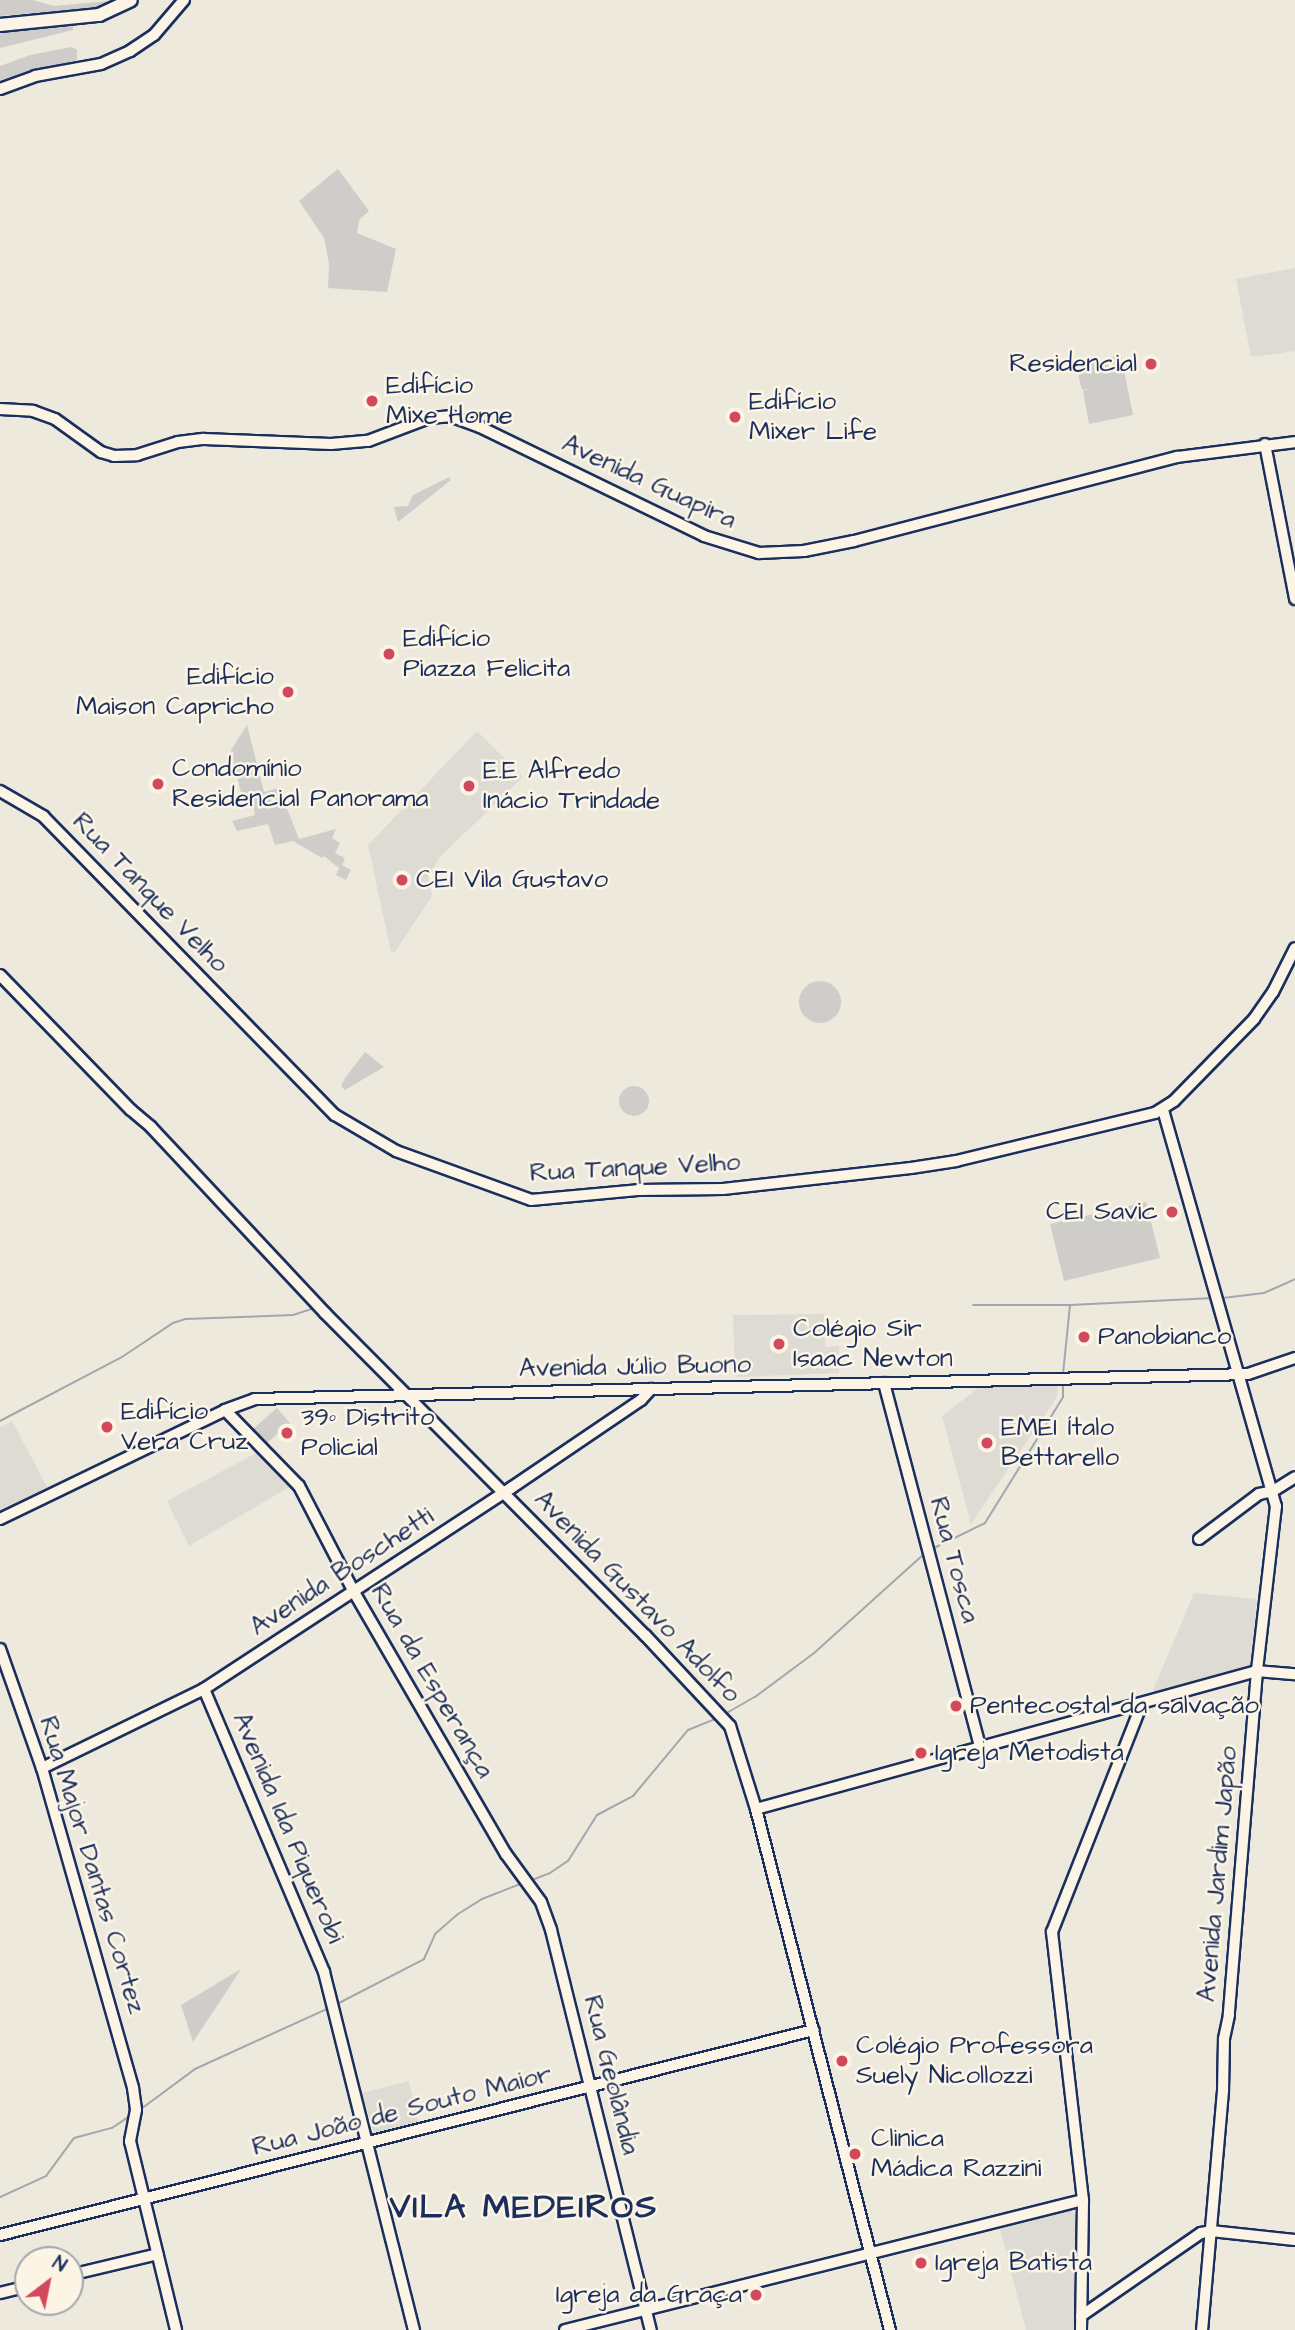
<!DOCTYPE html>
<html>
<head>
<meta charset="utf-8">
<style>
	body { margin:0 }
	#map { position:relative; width:1295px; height:2330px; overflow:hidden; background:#eee9dd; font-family:"Architects Daughter",sans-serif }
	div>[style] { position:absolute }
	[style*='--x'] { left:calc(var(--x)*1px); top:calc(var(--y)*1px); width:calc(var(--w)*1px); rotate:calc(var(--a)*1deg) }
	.built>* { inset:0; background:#dedbd4 }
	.green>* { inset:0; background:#cfcdca }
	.round { border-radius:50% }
	.stream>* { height:2px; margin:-1px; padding:0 1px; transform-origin:1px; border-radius:1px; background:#a2a7af }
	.roads { filter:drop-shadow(2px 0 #1b2f5e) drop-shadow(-2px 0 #1b2f5e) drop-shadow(0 2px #1b2f5e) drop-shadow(0 -2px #1b2f5e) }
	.secondary>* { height:10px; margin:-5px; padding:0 5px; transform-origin:5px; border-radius:5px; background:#fcf5e5 }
	.primary>* { height:12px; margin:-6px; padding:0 6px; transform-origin:6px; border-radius:6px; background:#fcf5e5 }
	.dots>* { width:19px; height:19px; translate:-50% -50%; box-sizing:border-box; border:4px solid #fcf5e5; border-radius:50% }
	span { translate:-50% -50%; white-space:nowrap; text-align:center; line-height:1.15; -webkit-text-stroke:5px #fcf5e5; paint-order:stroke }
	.poi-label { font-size:26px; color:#1b2f5e }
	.right { translate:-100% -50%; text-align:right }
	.left { translate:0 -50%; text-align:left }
	.street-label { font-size:26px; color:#1b2f5e }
	.district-label { font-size:33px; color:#1b2f5e; font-weight:700; letter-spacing:2px }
	.north { position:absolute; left:14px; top:2246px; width:70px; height:70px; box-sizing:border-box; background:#fcf5e5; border:2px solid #a2a6af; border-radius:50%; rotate:32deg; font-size:19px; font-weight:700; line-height:28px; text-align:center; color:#1b2f5e }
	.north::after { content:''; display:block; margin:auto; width:24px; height:32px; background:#d1495b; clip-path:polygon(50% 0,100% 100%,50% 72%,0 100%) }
</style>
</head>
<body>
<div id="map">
	<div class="built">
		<i style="clip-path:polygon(1295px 268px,1295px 351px,1251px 357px,1236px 279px)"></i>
		<i style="clip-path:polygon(477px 731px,523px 777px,440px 857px,428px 878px,432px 896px,395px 952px,391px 952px,368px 845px)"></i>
		<i style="clip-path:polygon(824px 1314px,825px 1347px,839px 1346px,839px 1373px,735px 1377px,733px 1315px)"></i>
		<i style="clip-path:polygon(1058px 1384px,1057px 1397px,971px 1524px,942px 1416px,981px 1386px)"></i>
		<i style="clip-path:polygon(12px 1421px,47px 1487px,0 1511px,0 1427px)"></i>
		<i style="clip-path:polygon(258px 1452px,288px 1482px,289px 1487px,189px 1546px,167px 1501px)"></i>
		<i style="clip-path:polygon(1194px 1593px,1257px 1599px,1250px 1665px,1155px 1694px,1153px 1690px)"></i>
		<i style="clip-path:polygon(409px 2081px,418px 2122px,374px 2133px,362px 2093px)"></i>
		<i style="clip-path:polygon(1071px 2211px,1077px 2214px,1075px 2330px,1026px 2330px,1000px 2229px)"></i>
	</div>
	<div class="green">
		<i style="clip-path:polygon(0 0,33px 0,54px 6px,120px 0,105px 7px,0 16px)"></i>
		<i style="clip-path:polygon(73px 23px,73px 30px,0 48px,0 32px)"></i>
		<i style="clip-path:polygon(72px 47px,77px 50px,77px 60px,0 80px,0 66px,30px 55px)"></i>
		<i style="clip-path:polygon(338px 169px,369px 211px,359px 220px,357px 233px,396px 249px,387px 292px,328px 288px,329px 264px,324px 238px,299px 201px)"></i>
		<i style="clip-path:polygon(1121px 355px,1133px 415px,1089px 424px,1083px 391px,1089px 389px,1082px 390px,1076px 366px)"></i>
		<i style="clip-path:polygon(449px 477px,451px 480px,398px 522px,394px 507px,408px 506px,413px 495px)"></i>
		<i style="clip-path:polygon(247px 725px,264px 792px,279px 788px,299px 839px,336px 829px,332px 838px,340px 843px,335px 853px,345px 858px,342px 865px,351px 870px,346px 880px,336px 875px,339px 868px,324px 856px,322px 858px,293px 841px,275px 845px,268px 824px,237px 831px,232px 821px,255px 815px,251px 796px,242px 797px,231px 750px)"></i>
		<i class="round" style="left:799px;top:981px;width:42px;height:42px"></i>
		<i style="clip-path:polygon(365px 1052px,384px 1067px,345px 1090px,341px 1086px,345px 1078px)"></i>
		<i class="round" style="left:619px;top:1086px;width:30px;height:30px"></i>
		<i style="clip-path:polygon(1146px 1202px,1160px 1258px,1064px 1281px,1050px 1224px)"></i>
		<i style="clip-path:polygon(277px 1408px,290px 1423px,266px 1444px,253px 1429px)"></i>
		<i style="clip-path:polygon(241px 1969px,225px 1994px,193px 2042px,181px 2005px)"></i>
	</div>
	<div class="stream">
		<i style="--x:1223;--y:1298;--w:41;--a:-7"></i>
		<i style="--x:1264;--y:1293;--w:34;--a:-24"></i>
		<i style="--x:973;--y:1305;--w:97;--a:0"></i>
		<i style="--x:1070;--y:1305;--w:144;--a:-2.8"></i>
		<i style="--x:1063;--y:1374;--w:69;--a:-84.2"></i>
		<i style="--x:0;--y:1421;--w:138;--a:-27.7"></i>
		<i style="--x:122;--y:1357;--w:61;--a:-33.7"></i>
		<i style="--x:173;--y:1323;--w:13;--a:-18"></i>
		<i style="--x:185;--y:1319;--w:108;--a:-2.1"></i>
		<i style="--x:293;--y:1315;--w:19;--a:-18"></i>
		<i style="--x:932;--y:1549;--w:59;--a:-26.1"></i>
		<i style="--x:985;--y:1523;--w:148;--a:-58.2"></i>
		<i style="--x:1063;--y:1397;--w:14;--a:-90"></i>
		<i style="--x:725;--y:1714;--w:34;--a:-30"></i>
		<i style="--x:755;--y:1697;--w:72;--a:-36.6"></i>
		<i style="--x:813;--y:1654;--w:149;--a:-42"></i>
		<i style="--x:532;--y:1880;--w:19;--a:-21"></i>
		<i style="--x:550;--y:1873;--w:22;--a:-34"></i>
		<i style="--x:568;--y:1861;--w:54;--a:-57.8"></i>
		<i style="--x:597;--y:1815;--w:41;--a:-27.8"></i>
		<i style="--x:633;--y:1796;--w:86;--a:-50.2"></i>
		<i style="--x:688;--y:1730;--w:31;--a:-22"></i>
		<i style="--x:337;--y:2004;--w:98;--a:-27.3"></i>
		<i style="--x:424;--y:1959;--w:27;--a:-66"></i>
		<i style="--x:435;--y:1934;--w:30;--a:-41"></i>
		<i style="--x:458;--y:1914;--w:28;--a:-32"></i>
		<i style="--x:482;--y:1899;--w:41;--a:-21.5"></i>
		<i style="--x:141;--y:2109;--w:67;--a:-36.5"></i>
		<i style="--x:195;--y:2069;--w:147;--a:-24.5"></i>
		<i style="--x:0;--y:2197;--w:51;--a:-24.5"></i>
		<i style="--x:46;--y:2176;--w:47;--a:-53.6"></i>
		<i style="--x:74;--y:2138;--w:39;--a:-15"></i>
		<i style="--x:112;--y:2128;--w:22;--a:-34"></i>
	</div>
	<div class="roads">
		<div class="secondary">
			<i style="--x:0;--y:89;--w:37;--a:-20"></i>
			<i style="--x:35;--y:76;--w:67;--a:-10.3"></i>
			<i style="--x:101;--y:64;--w:32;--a:-24"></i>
			<i style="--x:130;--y:51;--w:29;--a:-34"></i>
			<i style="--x:154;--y:35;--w:46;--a:-49.4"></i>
			<i style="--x:0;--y:409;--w:33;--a:3"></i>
			<i style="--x:33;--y:411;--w:23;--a:20"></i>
			<i style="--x:55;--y:419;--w:57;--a:35.7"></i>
			<i style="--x:101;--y:452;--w:14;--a:17"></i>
			<i style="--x:114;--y:456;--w:23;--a:-2"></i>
			<i style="--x:137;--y:455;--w:43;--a:-17.6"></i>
			<i style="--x:178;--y:442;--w:26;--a:-7"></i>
			<i style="--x:204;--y:439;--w:127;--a:2.3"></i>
			<i style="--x:331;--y:444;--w:37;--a:-5"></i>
			<i style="--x:368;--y:441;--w:65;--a:-20.7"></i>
			<i style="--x:429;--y:418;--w:21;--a:-5"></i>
			<i style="--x:450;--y:416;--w:32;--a:20"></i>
			<i style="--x:480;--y:427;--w:249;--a:25.9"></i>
			<i style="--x:704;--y:536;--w:58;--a:17.2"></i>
			<i style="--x:759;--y:553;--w:45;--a:-2.5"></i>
			<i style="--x:804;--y:551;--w:51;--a:-11.3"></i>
			<i style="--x:854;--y:541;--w:334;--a:-14.6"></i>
			<i style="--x:1177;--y:457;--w:119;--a:-7.2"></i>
			<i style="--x:1265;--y:444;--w:158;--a:79"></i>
			<i style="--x:0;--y:791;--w:50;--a:30.2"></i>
			<i style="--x:43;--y:816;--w:418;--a:45.7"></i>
			<i style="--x:335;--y:1115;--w:71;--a:30.5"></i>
			<i style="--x:396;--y:1151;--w:144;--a:19.9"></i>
			<i style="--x:531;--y:1200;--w:107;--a:-5.3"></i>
			<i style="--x:638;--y:1190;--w:85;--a:-0.7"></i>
			<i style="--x:723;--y:1189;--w:189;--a:-6.4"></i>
			<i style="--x:911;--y:1168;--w:46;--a:-8.8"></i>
			<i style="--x:956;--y:1161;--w:205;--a:-13.6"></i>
			<i style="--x:1155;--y:1113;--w:22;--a:-32"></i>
			<i style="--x:1174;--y:1101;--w:115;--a:-45.7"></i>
			<i style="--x:1254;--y:1019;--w:33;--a:-55"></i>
			<i style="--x:1273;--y:992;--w:49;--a:-63.4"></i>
			<i style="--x:0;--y:975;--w:188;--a:45.9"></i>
			<i style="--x:131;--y:1110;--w:26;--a:40"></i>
			<i style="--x:151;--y:1127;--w:255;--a:46.9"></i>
			<i style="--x:325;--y:1313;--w:454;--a:45.2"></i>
			<i style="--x:645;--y:1635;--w:125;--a:47"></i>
			<i style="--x:730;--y:1726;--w:87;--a:72.6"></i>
			<i style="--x:756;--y:1809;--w:538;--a:75.58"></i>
			<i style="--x:1163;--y:1110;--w:412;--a:74.1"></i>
			<i style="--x:1276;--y:1506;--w:166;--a:96.6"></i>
			<i style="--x:1257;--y:1671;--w:345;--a:94.7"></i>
			<i style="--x:1229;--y:2015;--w:25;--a:102"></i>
			<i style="--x:1224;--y:2039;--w:52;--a:91.1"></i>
			<i style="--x:1223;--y:2091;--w:240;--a:95"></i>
			<i style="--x:884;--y:1383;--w:379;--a:75.2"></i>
			<i style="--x:225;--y:1410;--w:106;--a:45.8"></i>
			<i style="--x:299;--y:1486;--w:119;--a:62.6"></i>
			<i style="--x:354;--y:1592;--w:303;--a:59.9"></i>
			<i style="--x:506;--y:1854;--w:59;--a:53.9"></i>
			<i style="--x:541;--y:1902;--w:30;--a:70"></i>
			<i style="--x:551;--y:1930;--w:412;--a:76"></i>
			<i style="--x:0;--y:1519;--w:250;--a:-25.8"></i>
			<i style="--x:225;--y:1410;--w:32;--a:-20"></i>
			<i style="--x:255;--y:1399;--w:993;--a:-1.44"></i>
			<i style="--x:1248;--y:1374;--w:50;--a:-18.8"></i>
			<i style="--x:1199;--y:1539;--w:75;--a:-36.9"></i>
			<i style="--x:1259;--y:1494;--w:14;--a:-12"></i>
			<i style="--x:1273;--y:1491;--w:26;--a:-32"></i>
			<i style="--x:0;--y:1649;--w:126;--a:70.6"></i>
			<i style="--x:42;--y:1768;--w:333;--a:74.1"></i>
			<i style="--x:133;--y:2088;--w:22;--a:82"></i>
			<i style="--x:136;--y:2110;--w:32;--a:101"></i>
			<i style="--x:130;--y:2141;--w:195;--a:76.3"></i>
			<i style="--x:204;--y:1689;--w:307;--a:67"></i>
			<i style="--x:324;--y:1972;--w:369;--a:75.9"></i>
			<i style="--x:42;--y:1768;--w:180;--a:-26"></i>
			<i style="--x:204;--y:1689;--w:367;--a:-33.2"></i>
			<i style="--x:511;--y:1488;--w:157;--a:-34.1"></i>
			<i style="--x:641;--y:1400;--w:15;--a:-48"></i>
			<i style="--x:756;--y:1809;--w:520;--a:-15.4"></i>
			<i style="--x:1257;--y:1671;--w:38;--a:5"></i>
			<i style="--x:0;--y:2235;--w:839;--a:-14.14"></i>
			<i style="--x:70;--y:2275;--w:90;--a:-13.4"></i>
			<i style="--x:0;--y:2293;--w:29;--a:-14"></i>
			<i style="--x:1081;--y:2316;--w:146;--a:-34.7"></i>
			<i style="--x:1201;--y:2233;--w:10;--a:-11"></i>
			<i style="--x:1211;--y:2231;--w:84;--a:6.1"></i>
			<i style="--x:565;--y:2330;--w:534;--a:-14.09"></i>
			<i style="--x:1081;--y:2330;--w:130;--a:-89.1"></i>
			<i style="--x:1083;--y:2200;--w:270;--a:-96.6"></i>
			<i style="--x:1052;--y:1932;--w:246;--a:-68.5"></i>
		</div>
		<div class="primary">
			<i style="--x:0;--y:25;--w:100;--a:-5.8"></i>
			<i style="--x:99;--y:15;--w:35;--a:-25"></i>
		</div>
	</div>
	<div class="dots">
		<i style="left:1151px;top:364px;background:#d1495b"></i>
		<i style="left:372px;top:401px;background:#d1495b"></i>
		<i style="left:735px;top:417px;background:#d1495b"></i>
		<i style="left:389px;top:654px;background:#d1495b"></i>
		<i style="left:288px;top:692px;background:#d1495b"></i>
		<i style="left:158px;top:784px;background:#d1495b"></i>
		<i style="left:469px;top:786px;background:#d1495b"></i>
		<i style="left:402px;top:880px;background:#d1495b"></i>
		<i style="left:1172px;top:1212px;background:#d1495b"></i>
		<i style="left:1084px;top:1337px;background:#d1495b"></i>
		<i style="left:779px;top:1344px;background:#d1495b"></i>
		<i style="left:107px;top:1427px;background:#d1495b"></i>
		<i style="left:287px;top:1433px;background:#d1495b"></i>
		<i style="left:987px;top:1443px;background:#d1495b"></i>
		<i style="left:956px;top:1706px;background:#d1495b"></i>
		<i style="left:921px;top:1753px;background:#d1495b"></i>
		<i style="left:842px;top:2061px;background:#d1495b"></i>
		<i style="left:855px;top:2154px;background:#d1495b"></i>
		<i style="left:921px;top:2263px;background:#d1495b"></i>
		<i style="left:756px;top:2295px;background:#d1495b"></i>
	</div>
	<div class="poi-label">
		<span class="right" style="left:1137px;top:364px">Residencial</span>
		<span class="left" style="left:386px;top:401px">Edifício<br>Mixe Home</span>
		<span class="left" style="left:749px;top:417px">Edifício<br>Mixer Life</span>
		<span class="left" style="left:403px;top:654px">Edifício<br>Piazza Felicita</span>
		<span class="right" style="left:274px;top:692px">Edifício<br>Maison Capricho</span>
		<span class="left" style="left:172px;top:784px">Condomínio<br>Residencial Panorama</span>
		<span class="left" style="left:483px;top:786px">E.E Alfredo<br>Inácio Trindade</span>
		<span class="left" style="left:416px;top:880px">CEI Vila Gustavo</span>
		<span class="right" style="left:1158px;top:1212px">CEI Savic</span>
		<span class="left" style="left:793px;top:1344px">Colégio Sir<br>Isaac Newton</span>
		<span class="left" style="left:1098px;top:1337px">Panobianco</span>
		<span class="left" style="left:121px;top:1427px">Edifício<br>Vera Cruz</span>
		<span class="left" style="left:301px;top:1433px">39º Distrito<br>Policial</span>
		<span class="left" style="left:1001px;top:1443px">EMEI Ítalo<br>Bettarello</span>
		<span class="left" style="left:970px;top:1706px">Pentecostal da salvação</span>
		<span class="left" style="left:935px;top:1753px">Igreja Metodista</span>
		<span class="left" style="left:856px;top:2061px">Colégio Professora<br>Suely Nicollozzi</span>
		<span class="left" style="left:871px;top:2154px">Clinica<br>Mádica Razzini</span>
		<span class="left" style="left:935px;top:2263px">Igreja Batista</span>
		<span class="right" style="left:742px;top:2295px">Igreja da Graça</span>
	</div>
	<div class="street-label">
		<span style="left:649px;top:482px;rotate:25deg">Avenida Guapira</span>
		<span style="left:150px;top:893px;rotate:46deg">Rua Tanque Velho</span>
		<span style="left:635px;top:1168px;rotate:-3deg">Rua Tanque Velho</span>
		<span style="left:635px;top:1367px;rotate:-1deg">Avenida Júlio Buono</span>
		<span style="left:954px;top:1560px;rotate:75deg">Rua Tosca</span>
		<span style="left:342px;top:1572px;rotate:-33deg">Avenida Boschetti</span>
		<span style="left:637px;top:1597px;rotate:46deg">Avenida Gustavo Adolfo</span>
		<span style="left:432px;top:1681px;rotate:60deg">Rua da Esperança</span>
		<span style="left:288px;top:1828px;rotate:67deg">Avenida Ida Piquerobi</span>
		<span style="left:92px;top:1865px;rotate:73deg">Rua Major Dantas Cortez</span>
		<span style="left:1218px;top:1874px;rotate:-85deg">Avenida Jardim Japão</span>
		<span style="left:611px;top:2075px;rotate:76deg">Rua Geolândia</span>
		<span style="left:402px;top:2111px;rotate:-14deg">Rua João de Souto Maior</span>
	</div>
	<div class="district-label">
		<span style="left:524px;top:2208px">VILA MEDEIROS</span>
	</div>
	<div class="north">N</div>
</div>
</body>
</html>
